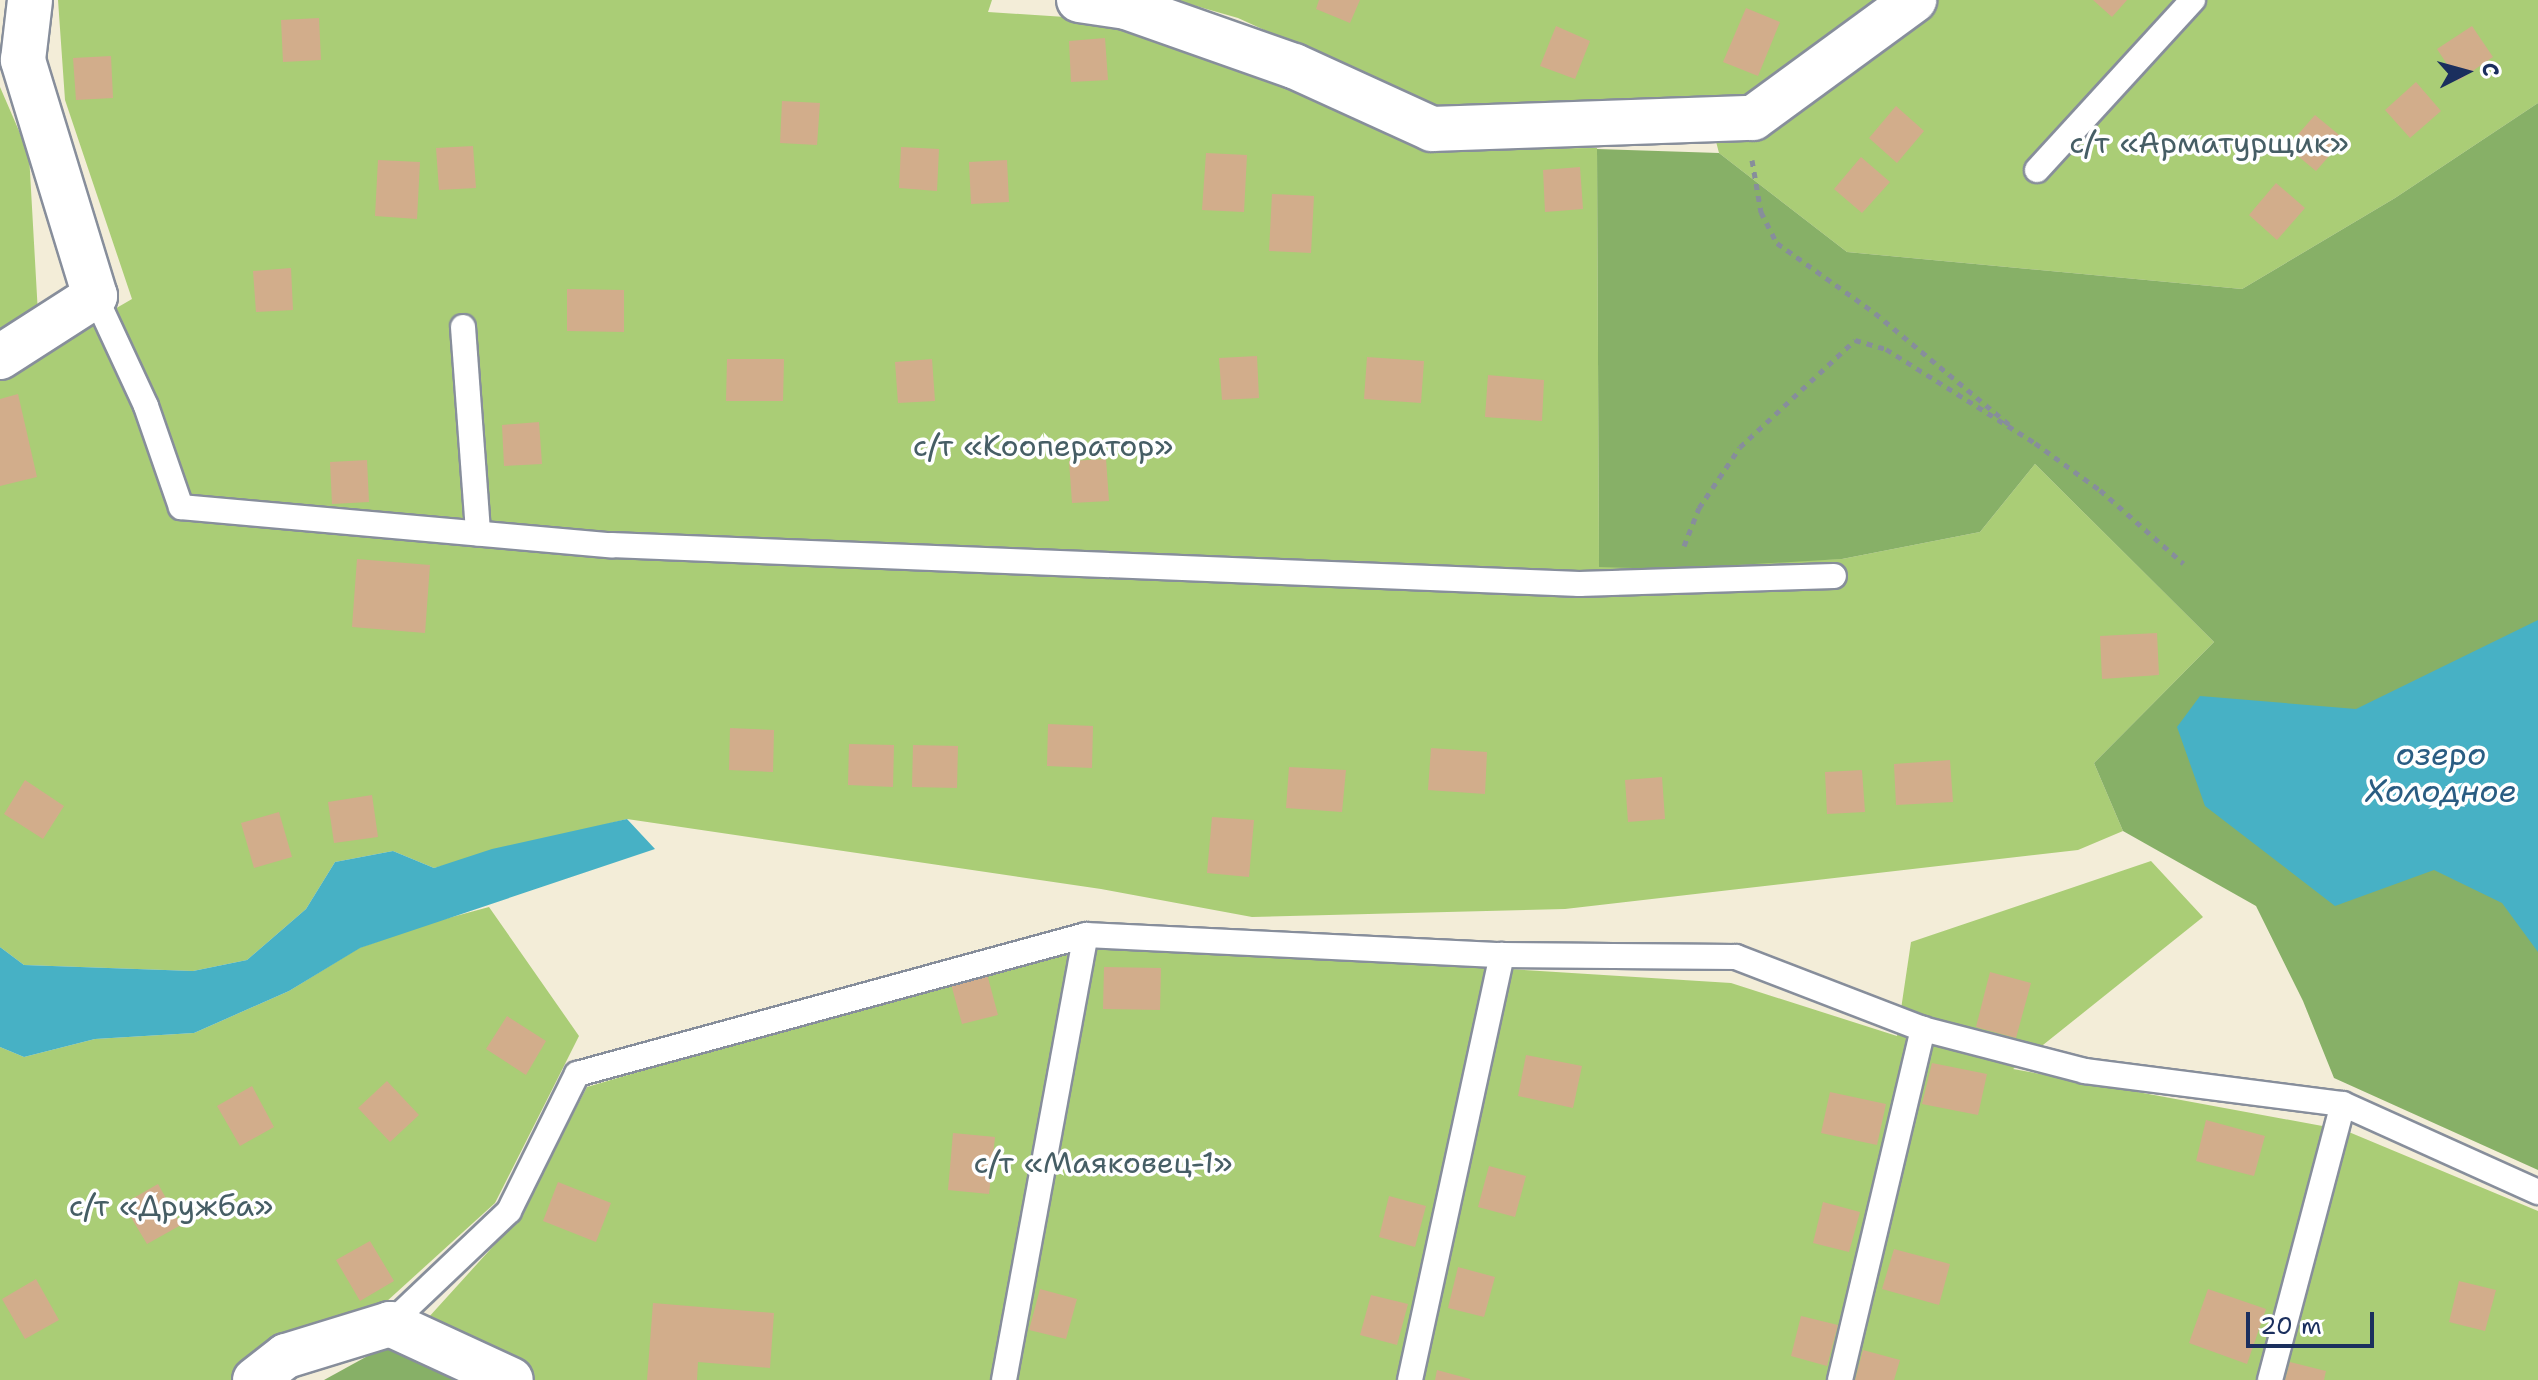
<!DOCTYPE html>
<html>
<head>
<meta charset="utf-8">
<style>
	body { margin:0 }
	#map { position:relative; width:2538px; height:1380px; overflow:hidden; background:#f3edd8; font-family:"Shantell Sans",sans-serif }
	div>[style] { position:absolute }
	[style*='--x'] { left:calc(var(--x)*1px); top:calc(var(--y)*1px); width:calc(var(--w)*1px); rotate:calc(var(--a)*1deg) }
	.green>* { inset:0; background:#aacd76 }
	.forest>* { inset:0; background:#87b067 }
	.water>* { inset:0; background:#47b1c5 }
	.building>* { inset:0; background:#d2ad8b }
	.path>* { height:5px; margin-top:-2.5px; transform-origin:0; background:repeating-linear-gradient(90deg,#878e9b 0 6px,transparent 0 12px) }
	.roads { filter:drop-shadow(2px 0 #878e9b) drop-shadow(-2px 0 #878e9b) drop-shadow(0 2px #878e9b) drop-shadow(0 -2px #878e9b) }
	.service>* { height:24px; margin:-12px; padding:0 12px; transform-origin:12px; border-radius:12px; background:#fff }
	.minor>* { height:44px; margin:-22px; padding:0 22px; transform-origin:22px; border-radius:22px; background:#fff }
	span { translate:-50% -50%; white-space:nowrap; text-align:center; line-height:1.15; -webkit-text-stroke:7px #fff; paint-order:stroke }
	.park-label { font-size:30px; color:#465e65 }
	.water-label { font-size:32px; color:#2a5c82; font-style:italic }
	.north { position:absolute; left:2426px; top:32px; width:80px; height:80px; -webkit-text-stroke:6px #fff; paint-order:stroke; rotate:84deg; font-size:22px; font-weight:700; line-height:32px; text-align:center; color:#1b2f5e }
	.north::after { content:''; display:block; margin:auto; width:28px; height:36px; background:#1b2f5e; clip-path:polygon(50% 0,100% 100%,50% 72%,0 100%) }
	.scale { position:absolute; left:2246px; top:1312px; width:128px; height:36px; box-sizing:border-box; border:4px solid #1b2f5e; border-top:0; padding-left:10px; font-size:24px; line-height:28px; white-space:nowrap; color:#1b2f5e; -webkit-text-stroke:6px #fff; paint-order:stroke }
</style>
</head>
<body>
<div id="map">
	<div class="green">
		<i style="clip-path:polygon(58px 0,992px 0,988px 12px,1126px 21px,1286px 73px,1424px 149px,1597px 148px,1599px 566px,1842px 559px,1980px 532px,2035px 464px,2214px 642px,2094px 763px,2123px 831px,2078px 850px,1565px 909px,1252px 917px,1101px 889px,627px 819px,434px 868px,393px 851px,335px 862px,306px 909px,247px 960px,193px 971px,24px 965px,0 947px,0 87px,29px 154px,38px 314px,25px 361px,132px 299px,65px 100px)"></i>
		<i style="clip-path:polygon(1175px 0,2538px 0,2538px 103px,2395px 198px,2242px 289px,1847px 252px,1719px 153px,1707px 107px,1438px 109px,1238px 18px)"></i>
		<i style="clip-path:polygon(2151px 861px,2203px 917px,2013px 1069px,2344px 1130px,2538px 1211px,2538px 1380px,530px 1380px,428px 1318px,517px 1220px,587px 1087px,1080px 942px,1731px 983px,1897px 1036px,1911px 942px)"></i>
		<i style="clip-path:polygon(489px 907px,579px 1036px,495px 1203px,386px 1302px,281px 1337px,245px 1380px,0 1380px,0 1047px,24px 1057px,95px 1039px,194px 1033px,289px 991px,359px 948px,430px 923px)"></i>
	</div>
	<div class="forest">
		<i style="clip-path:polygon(2538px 103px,2538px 1170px,2334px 1078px,2303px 1001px,2256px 906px,2123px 831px,2094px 763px,2214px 642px,2035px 464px,1980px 532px,1842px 559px,1668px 569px,1599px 567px,1597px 149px,1719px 153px,1847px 252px,2242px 289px,2395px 198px)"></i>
		<i style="clip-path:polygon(384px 1347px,459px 1380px,324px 1380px)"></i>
	</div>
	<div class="water">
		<i style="clip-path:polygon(2538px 620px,2538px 952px,2502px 903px,2434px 870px,2335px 906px,2205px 806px,2177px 727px,2200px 696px,2356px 709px)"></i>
		<i style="clip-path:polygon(627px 819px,655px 849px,360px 948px,289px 991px,194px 1033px,95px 1039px,24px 1057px,0 1047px,0 947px,24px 965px,193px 971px,247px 960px,306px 909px,335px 862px,393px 851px,434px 868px,492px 849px)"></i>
	</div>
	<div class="building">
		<i style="clip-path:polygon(1319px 0,1360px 0,1350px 23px,1316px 9px)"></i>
		<i style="clip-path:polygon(2093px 0,2127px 0,2112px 17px)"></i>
		<i style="clip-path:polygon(1746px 8px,1780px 22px,1758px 76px,1723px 62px)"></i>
		<i style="clip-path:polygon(319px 18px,321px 60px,283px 62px,281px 20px)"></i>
		<i style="clip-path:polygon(1556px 26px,1590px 41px,1575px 79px,1540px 66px)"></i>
		<i style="clip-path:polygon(2472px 26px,2493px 57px,2458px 81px,2437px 49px)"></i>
		<i style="clip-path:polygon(1105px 38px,1108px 80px,1071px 82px,1069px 41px)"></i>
		<i style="clip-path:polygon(111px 56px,113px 98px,76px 100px,73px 58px)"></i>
		<i style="clip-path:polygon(2416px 82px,2441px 111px,2410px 138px,2385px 110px)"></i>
		<i style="clip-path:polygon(782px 101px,820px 103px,817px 145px,780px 143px)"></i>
		<i style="clip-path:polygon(1896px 106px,1924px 131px,1897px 163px,1869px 138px)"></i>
		<i style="clip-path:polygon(2315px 115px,2344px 139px,2316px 171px,2287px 147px)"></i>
		<i style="clip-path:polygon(473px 146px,476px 188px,439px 190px,436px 148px)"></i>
		<i style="clip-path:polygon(901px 147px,939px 149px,937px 191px,899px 188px)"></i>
		<i style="clip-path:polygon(1206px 153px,1247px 155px,1244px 212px,1202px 210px)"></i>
		<i style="clip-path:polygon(1861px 157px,1890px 182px,1862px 213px,1834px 189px)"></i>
		<i style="clip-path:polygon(378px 160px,420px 162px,417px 219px,375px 216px)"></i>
		<i style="clip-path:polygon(1007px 160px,1009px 202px,971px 204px,969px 162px)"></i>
		<i style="clip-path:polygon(1580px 167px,1583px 209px,1545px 212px,1543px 170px)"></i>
		<i style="clip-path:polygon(2276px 183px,2305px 208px,2277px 240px,2249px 215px)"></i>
		<i style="clip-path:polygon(1272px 194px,1314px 196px,1311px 253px,1269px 251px)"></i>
		<i style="clip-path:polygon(291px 268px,293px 310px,256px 312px,253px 271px)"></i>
		<i style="clip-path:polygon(567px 289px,624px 290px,624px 332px,567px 331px)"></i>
		<i style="clip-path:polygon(1257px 356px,1259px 398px,1222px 400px,1219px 358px)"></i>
		<i style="clip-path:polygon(1367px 357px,1424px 361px,1421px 403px,1364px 399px)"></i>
		<i style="clip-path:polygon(727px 359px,784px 359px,783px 401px,726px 401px)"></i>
		<i style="clip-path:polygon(932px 359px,935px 401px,898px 403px,895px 362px)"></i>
		<i style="clip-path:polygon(1488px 375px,1544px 380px,1542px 421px,1485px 417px)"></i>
		<i style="clip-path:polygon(18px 394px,37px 477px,0 486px,0 399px)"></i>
		<i style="clip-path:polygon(539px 422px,542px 464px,504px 466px,502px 425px)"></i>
		<i style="clip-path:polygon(1106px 459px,1109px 501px,1072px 503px,1069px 461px)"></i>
		<i style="clip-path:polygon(367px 460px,369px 502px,332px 504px,330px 462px)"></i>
		<i style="clip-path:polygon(357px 559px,430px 565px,425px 633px,352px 627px)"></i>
		<i style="clip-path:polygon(2157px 633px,2159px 675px,2102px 679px,2100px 636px)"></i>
		<i style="clip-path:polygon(1048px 724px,1093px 726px,1092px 768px,1047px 766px)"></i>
		<i style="clip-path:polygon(730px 728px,774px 730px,773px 772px,729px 770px)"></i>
		<i style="clip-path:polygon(849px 744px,894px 745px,893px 787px,848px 785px)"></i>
		<i style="clip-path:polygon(913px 745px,958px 746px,957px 788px,912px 787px)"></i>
		<i style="clip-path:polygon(1431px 748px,1487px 752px,1485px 794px,1428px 790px)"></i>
		<i style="clip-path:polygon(1950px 760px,1953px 802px,1896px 805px,1894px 764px)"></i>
		<i style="clip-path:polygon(1289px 767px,1346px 770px,1342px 812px,1286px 808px)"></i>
		<i style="clip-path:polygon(1862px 770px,1865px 812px,1827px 814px,1825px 772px)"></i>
		<i style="clip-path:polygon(1662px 777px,1665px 819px,1628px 822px,1625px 780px)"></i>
		<i style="clip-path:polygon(25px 780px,64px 806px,43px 839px,4px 814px)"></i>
		<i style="clip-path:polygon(372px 795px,378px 837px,334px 843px,328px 802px)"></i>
		<i style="clip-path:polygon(279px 812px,292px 857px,254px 868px,241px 823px)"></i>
		<i style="clip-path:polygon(1212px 817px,1254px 820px,1249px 877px,1207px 873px)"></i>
		<i style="clip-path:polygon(1104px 967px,1161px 968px,1160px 1010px,1103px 1009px)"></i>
		<i style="clip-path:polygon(1990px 972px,2031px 983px,2016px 1038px,1976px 1027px)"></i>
		<i style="clip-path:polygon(987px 974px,998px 1015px,962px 1024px,951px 984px)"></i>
		<i style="clip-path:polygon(507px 1016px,546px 1041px,526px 1075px,486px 1049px)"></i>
		<i style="clip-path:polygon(1526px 1055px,1582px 1066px,1573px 1108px,1518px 1096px)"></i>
		<i style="clip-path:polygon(1932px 1063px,1987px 1074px,1978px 1115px,1922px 1104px)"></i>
		<i style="clip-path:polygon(387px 1081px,419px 1115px,390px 1142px,358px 1108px)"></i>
		<i style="clip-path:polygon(252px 1086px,274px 1127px,240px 1146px,217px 1106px)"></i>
		<i style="clip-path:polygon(1830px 1092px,1886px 1104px,1877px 1145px,1821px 1133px)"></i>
		<i style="clip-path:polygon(2206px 1120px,2265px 1136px,2254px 1176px,2196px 1161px)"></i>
		<i style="clip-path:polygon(953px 1133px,995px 1137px,989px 1194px,948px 1190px)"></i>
		<i style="clip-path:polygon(1489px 1166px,1526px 1176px,1515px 1217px,1478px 1207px)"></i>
		<i style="clip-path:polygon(558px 1182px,611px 1203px,596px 1242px,543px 1221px)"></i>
		<i style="clip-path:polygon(158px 1184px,181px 1225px,147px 1244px,123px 1204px)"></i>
		<i style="clip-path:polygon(1389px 1196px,1426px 1206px,1415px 1247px,1379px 1237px)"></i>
		<i style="clip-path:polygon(1823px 1202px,1860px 1212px,1849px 1252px,1813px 1243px)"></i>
		<i style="clip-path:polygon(370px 1241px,394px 1281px,360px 1301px,336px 1260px)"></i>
		<i style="clip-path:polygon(1894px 1249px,1950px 1264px,1939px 1305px,1882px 1289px)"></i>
		<i style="clip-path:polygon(1458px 1267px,1495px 1277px,1484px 1317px,1448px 1308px)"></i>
		<i style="clip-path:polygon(36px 1279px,59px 1320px,25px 1339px,2px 1299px)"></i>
		<i style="clip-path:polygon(2459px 1281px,2496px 1290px,2485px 1331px,2449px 1322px)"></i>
		<i style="clip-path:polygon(1040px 1289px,1077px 1299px,1066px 1339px,1029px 1330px)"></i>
		<i style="clip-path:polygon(2208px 1289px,2266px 1309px,2247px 1364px,2189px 1343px)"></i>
		<i style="clip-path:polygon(1371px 1295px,1408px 1304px,1397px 1345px,1360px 1335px)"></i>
		<i style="clip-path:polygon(653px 1303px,774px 1313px,770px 1368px,698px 1362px,697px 1380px,647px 1380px)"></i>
		<i style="clip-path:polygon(1801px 1316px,1838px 1325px,1827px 1366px,1791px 1356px)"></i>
		<i style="clip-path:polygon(1863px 1350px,1900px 1360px,1894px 1380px,1855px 1380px)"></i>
		<i style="clip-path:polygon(2290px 1362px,2326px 1371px,2324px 1380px,2285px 1380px)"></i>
		<i style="clip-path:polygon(1437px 1370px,1470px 1379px,1470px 1380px,1435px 1380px)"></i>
	</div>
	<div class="path">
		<i style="--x:1752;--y:160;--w:53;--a:80.2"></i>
		<i style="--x:1761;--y:212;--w:35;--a:63"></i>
		<i style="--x:1777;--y:243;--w:120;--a:35.5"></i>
		<i style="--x:1875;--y:313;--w:177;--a:39.7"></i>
		<i style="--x:1684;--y:546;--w:41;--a:-68.5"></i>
		<i style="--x:1699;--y:508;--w:73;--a:-56.1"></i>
		<i style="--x:1740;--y:447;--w:157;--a:-42.9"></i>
		<i style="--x:1855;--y:340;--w:32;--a:16"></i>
		<i style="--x:1886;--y:349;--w:176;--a:32.2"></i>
		<i style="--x:2035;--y:443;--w:80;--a:35.9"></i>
		<i style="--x:2100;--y:490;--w:111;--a:41.3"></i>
	</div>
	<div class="roads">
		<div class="service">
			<i style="--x:2037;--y:170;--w:231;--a:-47.5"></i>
			<i style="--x:95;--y:296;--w:121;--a:65.1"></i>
			<i style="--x:146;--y:406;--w:107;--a:70.9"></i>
			<i style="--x:181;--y:507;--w:432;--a:5.1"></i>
			<i style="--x:611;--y:545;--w:969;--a:2.31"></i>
			<i style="--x:1579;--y:584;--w:255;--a:-1.8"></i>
			<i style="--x:463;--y:327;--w:207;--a:85.8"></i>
			<i style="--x:390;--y:1324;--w:164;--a:-43.5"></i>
			<i style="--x:509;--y:1211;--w:153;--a:-63.6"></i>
			<i style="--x:577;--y:1074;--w:528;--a:-15.27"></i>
			<i style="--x:1086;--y:935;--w:416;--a:2.8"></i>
			<i style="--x:1502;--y:955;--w:234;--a:0.5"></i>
			<i style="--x:1736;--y:957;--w:200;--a:21.1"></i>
			<i style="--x:1923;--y:1029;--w:167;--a:14.5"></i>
			<i style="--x:2085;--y:1071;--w:260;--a:7.3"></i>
			<i style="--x:2343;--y:1104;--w:214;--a:24.3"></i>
			<i style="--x:1004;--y:1380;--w:452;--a:-79.6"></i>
			<i style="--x:1410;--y:1380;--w:435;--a:-77.8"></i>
			<i style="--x:1840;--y:1380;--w:361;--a:-76.7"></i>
			<i style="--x:2270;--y:1380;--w:285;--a:-75.2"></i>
		</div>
		<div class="minor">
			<i style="--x:1079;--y:0;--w:48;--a:8.5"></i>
			<i style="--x:1126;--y:7;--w:178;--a:19.4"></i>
			<i style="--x:1294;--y:66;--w:152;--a:24.5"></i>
			<i style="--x:1432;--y:129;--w:321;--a:-2"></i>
			<i style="--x:1753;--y:118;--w:200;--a:-36.2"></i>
			<i style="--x:0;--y:357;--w:113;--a:-32.7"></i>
			<i style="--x:95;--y:296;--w:247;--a:-107"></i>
			<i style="--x:23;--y:60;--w:60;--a:-83.3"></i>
			<i style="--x:255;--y:1380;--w:39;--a:-38"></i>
			<i style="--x:286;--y:1356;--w:109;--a:-17.1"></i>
			<i style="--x:390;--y:1324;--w:133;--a:24.8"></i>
		</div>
	</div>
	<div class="park-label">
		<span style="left:2209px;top:143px">с/т «Арматурщик»</span>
		<span style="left:1043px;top:446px">с/т «Кооператор»</span>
		<span style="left:1103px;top:1163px">с/т «Маяковец-1»</span>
		<span style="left:171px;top:1206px">с/т «Дружба»</span>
	</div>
	<div class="water-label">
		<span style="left:2441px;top:773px">озеро<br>Холодное</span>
	</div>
	<div class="north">С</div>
	<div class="scale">20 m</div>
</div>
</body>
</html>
